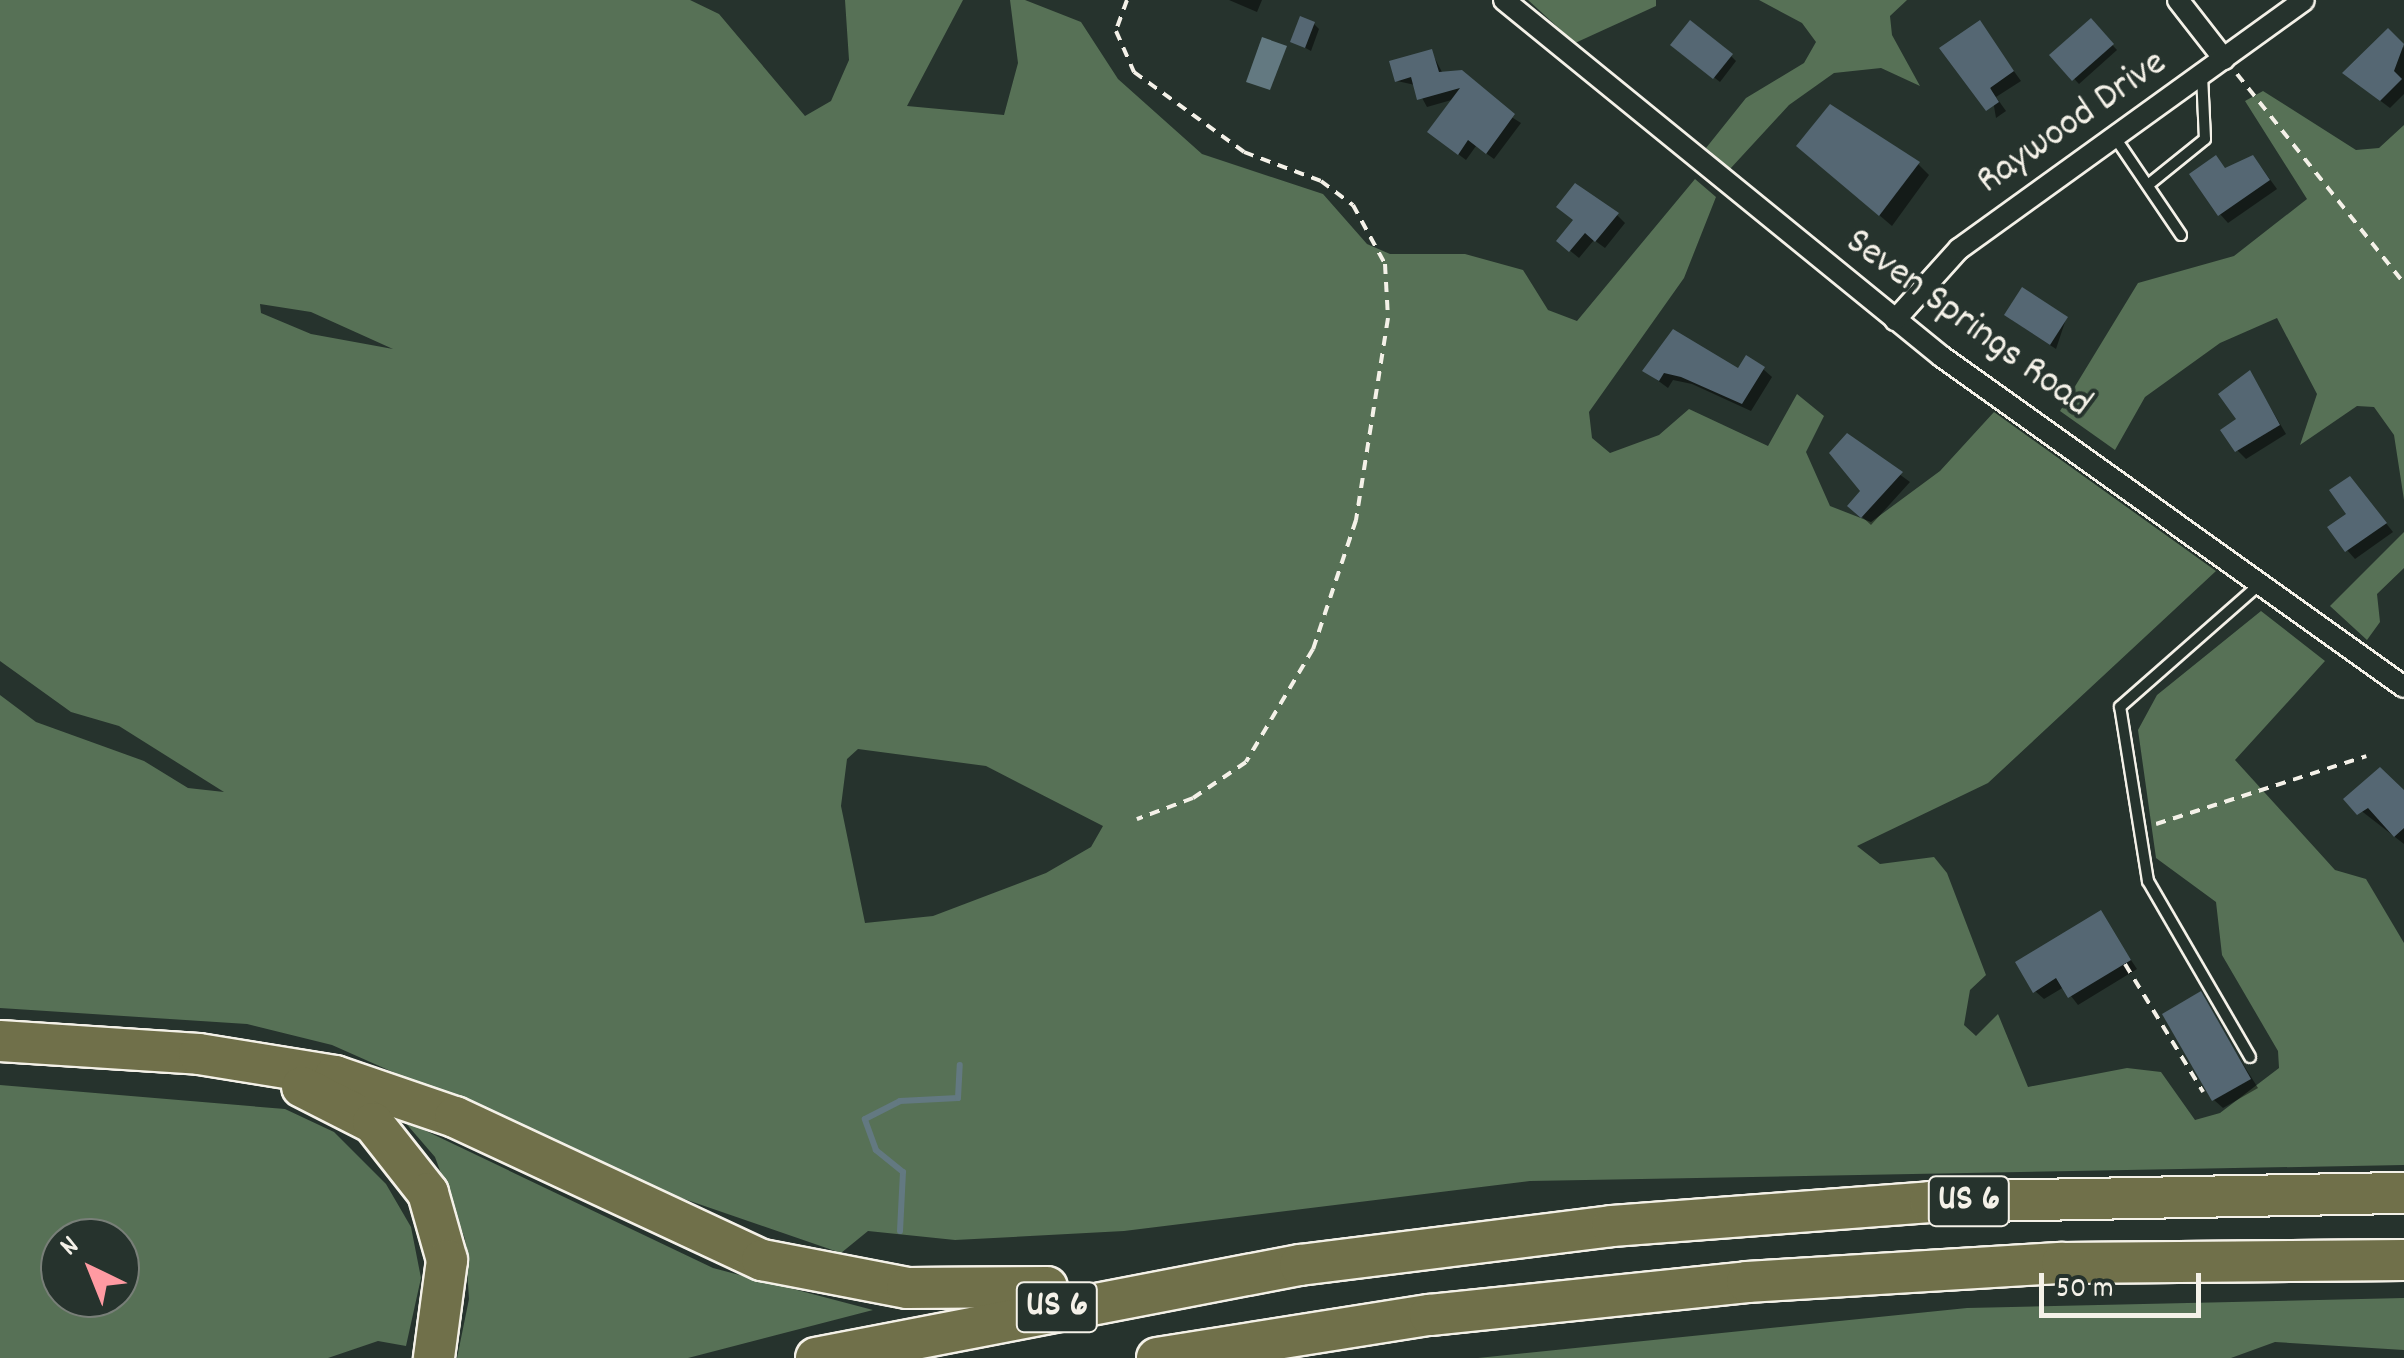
<!DOCTYPE html>
<html>
<head>
<meta charset="utf-8">
<style>
	body { margin:0 }
	#map { position:relative; width:2404px; height:1358px; overflow:hidden; background:#26332d; font-family:Dekko,sans-serif }
	div>[style] { position:absolute }
	[style*='--x'] { left:calc(var(--x)*1px); top:calc(var(--y)*1px); width:calc(var(--w)*1px); rotate:calc(var(--a)*1deg) }
	.green>* { inset:0; background:#577156 }
	.water>* { inset:0; background:#637981 }
	.shadow>* { inset:0; background:#0007 }
	.stream>* { height:6px; margin:-3px; padding:0 3px; transform-origin:3px; border-radius:3px; background:#637981 }
	.building>* { inset:0; background:#556773 }
	.path>* { height:4px; margin-top:-2px; transform-origin:0; background:repeating-linear-gradient(90deg,#f4f1e8 0 10px,transparent 0 18px) }
	.roads { filter:drop-shadow(2px 0 #f4f1e8) drop-shadow(-2px 0 #f4f1e8) drop-shadow(0 2px #f4f1e8) drop-shadow(0 -2px #f4f1e8) }
	.service>* { height:10px; margin:-5px; padding:0 5px; transform-origin:5px; border-radius:5px; background:#26332d }
	.minor>* { height:20px; margin:-10px; padding:0 10px; transform-origin:10px; border-radius:10px; background:#26332d }
	.motorway>* { height:40px; margin:-20px; padding:0 20px; transform-origin:20px; border-radius:20px; background:#70704a }
	span { translate:-50% -50%; white-space:nowrap; text-align:center; line-height:1.15; -webkit-text-stroke:8px #26332d; paint-order:stroke }
	.shield-label span { padding:2px 8px; background:#26332d; border:2px solid; border-radius:8px; -webkit-text-stroke-width:0 }
	.shield-label { font-size:38px; color:#f4f1e8; font-weight:700 }
	.street-label { font-size:40px; color:#f4f1e8 }
	.north { position:absolute; left:40px; top:1218px; width:100px; height:100px; box-sizing:border-box; background:#26332d; border:2px solid #787f78; border-radius:50%; rotate:317deg; font-size:28px; font-weight:700; line-height:40px; text-align:center; color:#f4f1e8 }
	.north::after { content:''; display:block; margin:auto; width:35px; height:45px; background:#ff9aa2; clip-path:polygon(50% 0,100% 100%,50% 72%,0 100%) }
	.scale { position:absolute; left:2039px; top:1273px; width:162px; height:45px; box-sizing:border-box; border:5px solid #f4f1e8; border-top:0; padding-left:12px; font-size:30px; line-height:35px; white-space:nowrap; color:#f4f1e8; -webkit-text-stroke:8px #26332d; paint-order:stroke }
</style>
</head>
<body>
<div id="map">
	<div class="green">
		<i style="clip-path:polygon(evenodd,0 0,690px 0,719px 14px,805px 116px,831px 101px,849px 60px,845px 0,963px 0,907px 106px,1004px 115px,1018px 63px,1010px 0,1025px 0,1081px 22px,1118px 79px,1202px 154px,1323px 194px,1367px 244px,1390px 254px,1465px 254px,1523px 270px,1548px 310px,1577px 321px,1695px 179px,1716px 197px,1684px 278px,1589px 412px,1592px 438px,1610px 453px,1659px 435px,1689px 409px,1768px 446px,1797px 394px,1824px 416px,1806px 452px,1830px 506px,1871px 522px,1940px 471px,1994px 412px,2216px 571px,1988px 783px,1857px 846px,1880px 864px,1934px 857px,1947px 873px,1986px 975px,1970px 990px,1964px 1025px,1976px 1036px,1998px 1014px,2028px 1087px,2127px 1068px,2161px 1072px,2195px 1120px,2220px 1113px,2279px 1068px,2278px 1051px,2222px 955px,2216px 902px,2156px 858px,2138px 730px,2157px 695px,2261px 611px,2325px 661px,2235px 760px,2335px 870px,2366px 879px,2404px 943px,2404px 1165px,1530px 1181px,1124px 1231px,955px 1240px,868px 1231px,841px 1253px,661px 1191px,332px 1045px,247px 1024px,0 1008px,0 695px,36px 722px,144px 761px,188px 788px,224px 792px,119px 726px,71px 712px,0 661px,0 0,260px 304px,311px 312px,393px 349px,311px 334px,261px 313px,260px 304px,0 0,858px 749px,986px 766px,1103px 826px,1091px 847px,1046px 873px,933px 916px,865px 923px,841px 806px,847px 759px,858px 749px)"></i>
		<i style="clip-path:polygon(1528px 0,1656px 0,1656px 6px,1575px 43px)"></i>
		<i style="clip-path:polygon(1759px 0,1907px 0,1890px 16px,1892px 35px,1920px 86px,1881px 68px,1834px 73px,1789px 105px,1730px 169px,1706px 148px,1746px 98px,1804px 63px,1816px 42px,1802px 23px)"></i>
		<i style="clip-path:polygon(2263px 91px,2356px 150px,2379px 148px,2404px 125px,2404px 500px,2394px 435px,2374px 407px,2357px 406px,2300px 445px,2317px 394px,2277px 318px,2220px 343px,2145px 397px,2115px 450px,2060px 411px,2138px 283px,2234px 256px,2307px 199px,2245px 101px)"></i>
		<i style="clip-path:polygon(2404px 532px,2404px 568px,2377px 594px,2380px 622px,2367px 640px,2330px 606px)"></i>
		<i style="clip-path:polygon(evenodd,0 1085px,285px 1109px,334px 1132px,386px 1184px,411px 1227px,421px 1278px,406px 1346px,378px 1341px,328px 1358px,0 1358px,0 1085px,60px 1238px,120px 1238px,120px 1298px,60px 1298px,60px 1238px)"></i>
		<i style="clip-path:polygon(403px 1120px,713px 1268px,873px 1310px,688px 1358px,457px 1358px,469px 1299px,465px 1239px,435px 1157px)"></i>
		<i style="clip-path:polygon(2404px 1298px,2404px 1350px,2275px 1342px,2231px 1358px,1478px 1358px,1967px 1308px)"></i>
	</div>
	<div class="water">
		<i style="clip-path:polygon(1262px 37px,1287px 46px,1270px 90px,1246px 82px)"></i>
	</div>
	<div class="shadow">
		<i style="clip-path:polygon(1229px 0,1262px 0,1257px 12px)"></i>
		<i style="clip-path:polygon(2091px 22px,2117px 50px,2079px 84px,2053px 56px)"></i>
		<i style="clip-path:polygon(1314px 24px,1319px 29px,1311px 51px,1293px 41px)"></i>
		<i style="clip-path:polygon(1980px 24px,2021px 81px,1996px 97px,2006px 111px,1996px 118px)"></i>
		<i style="clip-path:polygon(2388px 31px,2404px 48px,2404px 94px,2390px 108px,2354px 81px)"></i>
		<i style="clip-path:polygon(1679px 50px,1731px 56px,1736px 61px,1720px 82px)"></i>
		<i style="clip-path:polygon(1431px 51px,1443px 74px,1521px 123px,1494px 159px,1476px 146px,1466px 160px,1438px 139px,1455px 99px,1427px 107px,1415px 85px,1397px 81px)"></i>
		<i style="clip-path:polygon(1811px 157px,1918px 164px,1929px 175px,1892px 226px)"></i>
		<i style="clip-path:polygon(2261px 167px,2277px 189px,2228px 223px,2220px 214px,2226px 170px)"></i>
		<i style="clip-path:polygon(1617px 215px,1625px 223px,1605px 248px,1594px 240px,1579px 258px,1568px 249px,1576px 221px)"></i>
		<i style="clip-path:polygon(2066px 319px,2056px 349px,2012px 320px)"></i>
		<i style="clip-path:polygon(1763px 369px,1772px 377px,1751px 411px,1692px 384px,1673px 380px,1668px 388px,1645px 371px)"></i>
		<i style="clip-path:polygon(2250px 373px,2286px 434px,2246px 459px,2237px 450px)"></i>
		<i style="clip-path:polygon(1847px 436px,1910px 482px,1871px 525px,1859px 514px,1863px 491px)"></i>
		<i style="clip-path:polygon(2358px 488px,2393px 532px,2355px 559px,2347px 550px)"></i>
		<i style="clip-path:polygon(2404px 796px,2404px 844px,2346px 799px)"></i>
		<i style="clip-path:polygon(2100px 914px,2137px 969px,2078px 1005px,2064px 987px,2044px 999px,2035px 991px)"></i>
		<i style="clip-path:polygon(2200px 995px,2258px 1088px,2223px 1108px,2214px 1100px)"></i>
	</div>
	<div class="stream">
		<i style="--x:900;--y:1231;--w:59;--a:-87.1"></i>
		<i style="--x:903;--y:1172;--w:35;--a:-141"></i>
		<i style="--x:876;--y:1150;--w:33;--a:-110"></i>
		<i style="--x:865;--y:1119;--w:39;--a:-27"></i>
		<i style="--x:900;--y:1101;--w:58;--a:-3"></i>
		<i style="--x:958;--y:1098;--w:33;--a:-87"></i>
	</div>
	<div class="building">
		<i style="clip-path:polygon(1300px 16px,1315px 22px,1305px 48px,1290px 42px)"></i>
		<i style="clip-path:polygon(2091px 18px,2114px 44px,2072px 81px,2049px 55px)"></i>
		<i style="clip-path:polygon(1690px 20px,1733px 54px,1713px 79px,1670px 45px)"></i>
		<i style="clip-path:polygon(1980px 20px,2014px 71px,1990px 88px,1999px 102px,1986px 111px,1939px 48px)"></i>
		<i style="clip-path:polygon(2388px 28px,2404px 44px,2394px 71px,2402px 79px,2380px 101px,2342px 73px)"></i>
		<i style="clip-path:polygon(1432px 49px,1439px 72px,1462px 70px,1515px 114px,1486px 154px,1468px 140px,1458px 155px,1427px 132px,1460px 88px,1417px 100px,1411px 77px,1395px 82px,1389px 61px)"></i>
		<i style="clip-path:polygon(1830px 104px,1920px 162px,1879px 216px,1796px 146px)"></i>
		<i style="clip-path:polygon(2216px 155px,2225px 168px,2253px 155px,2270px 180px,2218px 216px,2189px 174px)"></i>
		<i style="clip-path:polygon(1575px 183px,1619px 213px,1595px 242px,1585px 233px,1569px 252px,1556px 241px,1573px 220px,1556px 207px)"></i>
		<i style="clip-path:polygon(2022px 287px,2068px 317px,2050px 345px,2004px 315px)"></i>
		<i style="clip-path:polygon(1673px 329px,1738px 368px,1746px 355px,1765px 367px,1742px 404px,1681px 377px,1664px 373px,1659px 381px,1642px 371px)"></i>
		<i style="clip-path:polygon(2250px 370px,2280px 425px,2235px 452px,2220px 430px,2236px 419px,2218px 394px)"></i>
		<i style="clip-path:polygon(1847px 433px,1903px 472px,1861px 518px,1847px 506px,1860px 491px,1829px 453px)"></i>
		<i style="clip-path:polygon(2350px 476px,2387px 523px,2345px 552px,2327px 527px,2346px 514px,2329px 490px)"></i>
		<i style="clip-path:polygon(2380px 767px,2404px 790px,2404px 828px,2394px 837px,2368px 808px,2357px 815px,2343px 799px)"></i>
		<i style="clip-path:polygon(2101px 910px,2131px 960px,2068px 998px,2056px 978px,2033px 993px,2015px 962px)"></i>
		<i style="clip-path:polygon(2201px 991px,2251px 1079px,2212px 1101px,2162px 1014px)"></i>
	</div>
	<div class="path">
		<i style="--x:1127;--y:0;--w:33;--a:110"></i>
		<i style="--x:1116;--y:31;--w:45;--a:66.3"></i>
		<i style="--x:1134;--y:72;--w:136;--a:36"></i>
		<i style="--x:1244;--y:152;--w:82;--a:20.6"></i>
		<i style="--x:1321;--y:181;--w:40;--a:37"></i>
		<i style="--x:1353;--y:205;--w:67;--a:61.5"></i>
		<i style="--x:1385;--y:264;--w:54;--a:86.8"></i>
		<i style="--x:1388;--y:318;--w:205;--a:99"></i>
		<i style="--x:1356;--y:520;--w:136;--a:108.4"></i>
		<i style="--x:1313;--y:649;--w:131;--a:120.7"></i>
		<i style="--x:1246;--y:762;--w:64;--a:145.8"></i>
		<i style="--x:1193;--y:798;--w:60;--a:159.4"></i>
		<i style="--x:2237;--y:74;--w:268;--a:51.4"></i>
		<i style="--x:2156;--y:824;--w:221;--a:-17.9"></i>
		<i style="--x:2125;--y:964;--w:150;--a:58.6"></i>
	</div>
	<div class="roads">
		<div class="service">
			<i style="--x:2116;--y:139;--w:116;--a:55.9"></i>
			<i style="--x:2148;--y:185;--w:73;--a:-38.9"></i>
			<i style="--x:2205;--y:139;--w:64;--a:-92.7"></i>
			<i style="--x:2250;--y:1057;--w:203;--a:-120.1"></i>
			<i style="--x:2148;--y:881;--w:176;--a:-99.1"></i>
			<i style="--x:2120;--y:707;--w:185;--a:-41.3"></i>
		</div>
		<div class="minor">
			<i style="--x:1504;--y:0;--w:564;--a:39.17"></i>
			<i style="--x:1941;--y:356;--w:569;--a:35.56"></i>
			<i style="--x:2178;--y:0;--w:75;--a:52.1"></i>
			<i style="--x:1895;--y:320;--w:96;--a:-48"></i>
			<i style="--x:1959;--y:249;--w:425;--a:-35.8"></i>
		</div>
		<div class="motorway">
			<i style="--x:0;--y:1041;--w:199;--a:3.7"></i>
			<i style="--x:199;--y:1054;--w:138;--a:9.2"></i>
			<i style="--x:335;--y:1076;--w:127;--a:18.9"></i>
			<i style="--x:455;--y:1117;--w:339;--a:25"></i>
			<i style="--x:762;--y:1260;--w:148;--a:10.9"></i>
			<i style="--x:907;--y:1288;--w:140;--a:-0.4"></i>
			<i style="--x:302;--y:1087;--w:80;--a:26.9"></i>
			<i style="--x:373;--y:1123;--w:89;--a:51.8"></i>
			<i style="--x:428;--y:1193;--w:70;--a:74.2"></i>
			<i style="--x:447;--y:1260;--w:99;--a:97.6"></i>
			<i style="--x:816;--y:1358;--w:493;--a:-10.9"></i>
			<i style="--x:1300;--y:1265;--w:314;--a:-7.1"></i>
			<i style="--x:1612;--y:1226;--w:319;--a:-4.3"></i>
			<i style="--x:1930;--y:1202;--w:474;--a:-1.1"></i>
			<i style="--x:1157;--y:1358;--w:276;--a:-9"></i>
			<i style="--x:1430;--y:1315;--w:319;--a:-5.9"></i>
			<i style="--x:1747;--y:1282;--w:316;--a:-3.5"></i>
			<i style="--x:2062;--y:1263;--w:342;--a:-0.5"></i>
		</div>
	</div>
	<div class="shield-label">
		<span style="left:1969px;top:1201px">US 6</span>
		<span style="left:1057px;top:1307px">US 6</span>
	</div>
	<div class="street-label">
		<span style="left:2073px;top:124px;rotate:-35deg">Raywood Drive</span>
		<span style="left:1967px;top:325px;rotate:36deg">Seven Springs Road</span>
	</div>
	<div class="north">N</div>
	<div class="scale">50 m</div>
</div>
</body>
</html>
